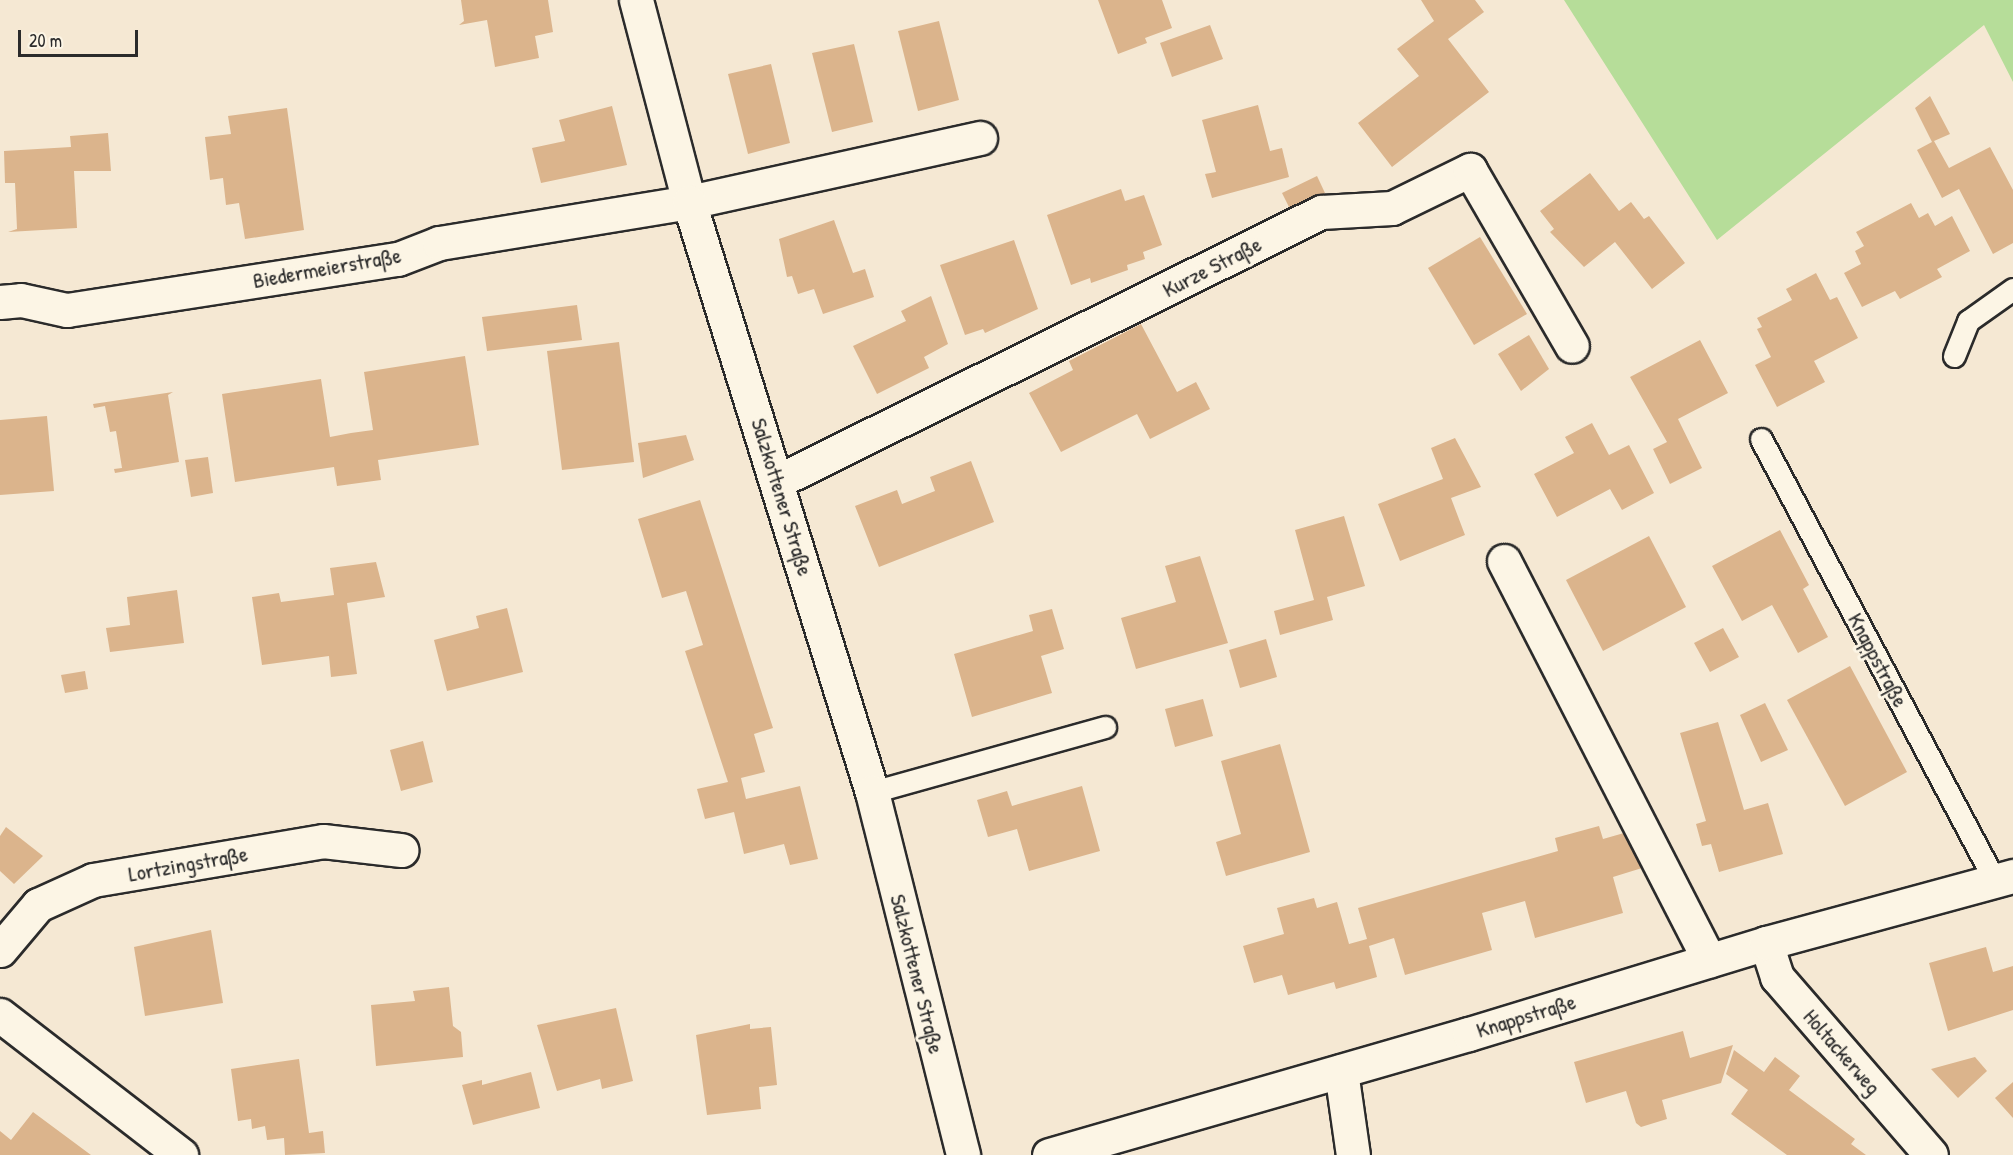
<!DOCTYPE html>
<html>
<head>
<meta charset="utf-8">
<style>
	body { margin:0 }
	#map { position:relative; width:2013px; height:1155px; overflow:hidden; background:#f5e8d3; font-family:"Patrick Hand",sans-serif }
	div>[style] { position:absolute }
	[style*='--x'] { left:calc(var(--x)*1px); top:calc(var(--y)*1px); width:calc(var(--w)*1px); rotate:calc(var(--a)*1deg) }
	.green>* { inset:0; background:#b6dd99 }
	.building>* { inset:0; background:#dbb48c }
	.roads { filter:drop-shadow(2px 0 #2b2b2b) drop-shadow(-2px 0 #2b2b2b) drop-shadow(0 2px #2b2b2b) drop-shadow(0 -2px #2b2b2b) }
	.lane>* { height:21px; margin:-10.5px; padding:0 10.5px; transform-origin:10.5px; border-radius:10.5px; background:#fcf5e5 }
	.street>* { height:33px; margin:-16.5px; padding:0 16.5px; transform-origin:16.5px; border-radius:16.5px; background:#fcf5e5 }
	.secondary>* { height:33px; margin:-16.5px; padding:0 16.5px; transform-origin:16.5px; border-radius:16.5px; background:#fcf5e5 }
	span { translate:-50% -50%; white-space:nowrap; text-align:center; line-height:1.15; -webkit-text-stroke:6px #fcf5e5; paint-order:stroke }
	.street-label { font-size:22px; color:#2b2b2b }
	.scale { position:absolute; left:18px; top:30px; width:120px; height:27px; box-sizing:border-box; border:3px solid #2b2b2b; border-top:0; padding-left:8px; font-size:18px; line-height:21px; white-space:nowrap; color:#2b2b2b; -webkit-text-stroke:4px #fcf5e5; paint-order:stroke }
</style>
</head>
<body>
<div id="map">
	<div class="green">
		<i style="clip-path:polygon(1564px 0,2013px 0,2013px 82px,1984px 25px,1717px 240px)"></i>
	</div>
	<div class="building">
		<i style="clip-path:polygon(461px 0,548px 0,553px 32px,535px 36px,539px 58px,495px 67px,487px 20px,459px 25px,464px 21px)"></i>
		<i style="clip-path:polygon(1098px 0,1162px 0,1172px 28px,1145px 38px,1147px 43px,1118px 54px)"></i>
		<i style="clip-path:polygon(1421px 0,1475px 0,1484px 12px,1448px 39px,1489px 92px,1392px 167px,1358px 123px,1419px 76px,1397px 49px,1434px 21px)"></i>
		<i style="clip-path:polygon(939px 21px,959px 100px,918px 111px,898px 31px)"></i>
		<i style="clip-path:polygon(1210px 25px,1223px 59px,1172px 77px,1160px 43px)"></i>
		<i style="clip-path:polygon(854px 44px,873px 122px,832px 132px,812px 53px)"></i>
		<i style="clip-path:polygon(771px 64px,790px 143px,748px 154px,728px 74px)"></i>
		<i style="clip-path:polygon(1930px 96px,1950px 134px,1934px 141px,1949px 168px,1990px 147px,2013px 190px,2013px 243px,1993px 254px,1959px 189px,1942px 198px,1917px 150px,1932px 142px,1915px 108px)"></i>
		<i style="clip-path:polygon(1258px 105px,1270px 151px,1282px 148px,1289px 177px,1212px 198px,1205px 174px,1216px 172px,1202px 120px)"></i>
		<i style="clip-path:polygon(612px 106px,627px 165px,541px 183px,532px 148px,565px 141px,559px 120px)"></i>
		<i style="clip-path:polygon(287px 108px,304px 230px,245px 239px,239px 203px,226px 205px,223px 178px,210px 180px,205px 137px,231px 134px,228px 116px)"></i>
		<i style="clip-path:polygon(108px 133px,111px 171px,74px 171px,77px 228px,8px 232px,17px 229px,15px 183px,5px 183px,4px 151px,71px 147px,70px 136px)"></i>
		<i style="clip-path:polygon(1590px 173px,1619px 211px,1631px 202px,1644px 219px,1649px 216px,1685px 263px,1652px 289px,1615px 242px,1584px 267px,1550px 232px,1554px 229px,1540px 211px)"></i>
		<i style="clip-path:polygon(1317px 176px,1325px 193px,1291px 211px,1282px 193px)"></i>
		<i style="clip-path:polygon(1121px 189px,1125px 201px,1144px 195px,1162px 245px,1143px 252px,1145px 259px,1127px 265px,1128px 270px,1091px 283px,1090px 278px,1071px 285px,1047px 215px)"></i>
		<i style="clip-path:polygon(1911px 203px,1919px 218px,1928px 213px,1935px 226px,1952px 216px,1970px 251px,1937px 269px,1942px 277px,1900px 299px,1895px 291px,1862px 307px,1844px 273px,1861px 264px,1855px 251px,1864px 246px,1856px 232px)"></i>
		<i style="clip-path:polygon(834px 220px,853px 273px,865px 269px,874px 297px,823px 314px,814px 289px,798px 294px,792px 276px,787px 277px,779px 239px)"></i>
		<i style="clip-path:polygon(1480px 237px,1527px 314px,1474px 345px,1428px 268px)"></i>
		<i style="clip-path:polygon(1014px 240px,1038px 309px,985px 333px,983px 329px,965px 335px,940px 265px)"></i>
		<i style="clip-path:polygon(1816px 273px,1830px 300px,1837px 297px,1858px 338px,1814px 361px,1825px 382px,1777px 407px,1755px 365px,1771px 357px,1757px 329px,1762px 327px,1757px 318px,1792px 300px,1786px 289px)"></i>
		<i style="clip-path:polygon(931px 296px,948px 344px,924px 357px,929px 368px,877px 394px,853px 346px,906px 321px,901px 311px)"></i>
		<i style="clip-path:polygon(577px 305px,582px 340px,487px 351px,482px 317px)"></i>
		<i style="clip-path:polygon(1141px 324px,1177px 392px,1196px 382px,1210px 409px,1150px 439px,1137px 414px,1061px 452px,1029px 393px,1073px 370px,1069px 361px)"></i>
		<i style="clip-path:polygon(1529px 335px,1549px 369px,1521px 391px,1498px 354px)"></i>
		<i style="clip-path:polygon(1700px 340px,1728px 393px,1678px 419px,1702px 468px,1670px 484px,1653px 449px,1667px 442px,1630px 377px)"></i>
		<i style="clip-path:polygon(619px 342px,634px 462px,562px 470px,547px 351px)"></i>
		<i style="clip-path:polygon(465px 356px,479px 445px,378px 460px,381px 480px,337px 486px,334px 467px,235px 482px,222px 394px,321px 379px,330px 437px,351px 433px,373px 430px,364px 372px)"></i>
		<i style="clip-path:polygon(173px 392px,168px 395px,179px 462px,115px 473px,114px 469px,122px 468px,116px 431px,110px 432px,105px 406px,94px 408px,93px 404px)"></i>
		<i style="clip-path:polygon(47px 416px,54px 491px,0 495px,0 420px)"></i>
		<i style="clip-path:polygon(1592px 423px,1609px 455px,1629px 445px,1654px 493px,1622px 510px,1610px 489px,1557px 517px,1534px 474px,1574px 453px,1565px 437px)"></i>
		<i style="clip-path:polygon(686px 435px,694px 460px,643px 478px,638px 443px)"></i>
		<i style="clip-path:polygon(1455px 438px,1481px 487px,1451px 498px,1465px 535px,1400px 561px,1378px 504px,1443px 479px,1431px 448px)"></i>
		<i style="clip-path:polygon(208px 457px,213px 493px,191px 497px,185px 460px)"></i>
		<i style="clip-path:polygon(971px 461px,994px 522px,879px 567px,855px 506px,897px 490px,902px 504px,935px 491px,930px 477px)"></i>
		<i style="clip-path:polygon(700px 500px,773px 728px,754px 734px,765px 772px,741px 778px,746px 799px,800px 786px,818px 859px,790px 865px,784px 844px,744px 854px,734px 812px,705px 819px,697px 789px,728px 782px,685px 651px,703px 645px,686px 591px,662px 598px,638px 519px)"></i>
		<i style="clip-path:polygon(1344px 516px,1365px 586px,1327px 597px,1333px 620px,1280px 635px,1274px 611px,1314px 600px,1295px 530px)"></i>
		<i style="clip-path:polygon(1780px 530px,1809px 585px,1803px 589px,1828px 637px,1798px 653px,1772px 605px,1742px 621px,1712px 566px)"></i>
		<i style="clip-path:polygon(1649px 536px,1686px 607px,1603px 651px,1566px 580px)"></i>
		<i style="clip-path:polygon(1200px 556px,1228px 643px,1136px 669px,1121px 618px,1176px 602px,1165px 566px)"></i>
		<i style="clip-path:polygon(376px 562px,385px 597px,347px 603px,357px 674px,331px 677px,329px 656px,262px 665px,252px 597px,279px 593px,281px 602px,334px 595px,330px 568px)"></i>
		<i style="clip-path:polygon(177px 590px,184px 643px,110px 652px,106px 628px,130px 625px,127px 597px)"></i>
		<i style="clip-path:polygon(507px 608px,523px 672px,447px 691px,434px 640px,479px 628px,476px 616px)"></i>
		<i style="clip-path:polygon(1052px 609px,1064px 649px,1041px 656px,1052px 693px,972px 717px,954px 654px,1033px 631px,1029px 615px)"></i>
		<i style="clip-path:polygon(1723px 628px,1739px 657px,1710px 672px,1694px 643px)"></i>
		<i style="clip-path:polygon(1266px 639px,1277px 677px,1240px 688px,1229px 650px)"></i>
		<i style="clip-path:polygon(1850px 666px,1907px 772px,1845px 806px,1787px 700px)"></i>
		<i style="clip-path:polygon(85px 671px,88px 689px,65px 693px,61px 675px)"></i>
		<i style="clip-path:polygon(1203px 699px,1213px 736px,1175px 747px,1165px 709px)"></i>
		<i style="clip-path:polygon(1765px 703px,1788px 750px,1761px 762px,1740px 715px)"></i>
		<i style="clip-path:polygon(1718px 722px,1744px 810px,1768px 803px,1783px 854px,1719px 872px,1711px 844px,1702px 846px,1696px 824px,1706px 821px,1680px 733px)"></i>
		<i style="clip-path:polygon(423px 741px,433px 782px,401px 791px,390px 750px)"></i>
		<i style="clip-path:polygon(1280px 744px,1310px 852px,1226px 876px,1216px 842px,1241px 834px,1221px 761px)"></i>
		<i style="clip-path:polygon(1082px 786px,1100px 851px,1029px 871px,1017px 829px,988px 837px,977px 800px,1007px 791px,1012px 806px)"></i>
		<i style="clip-path:polygon(1599px 826px,1603px 839px,1624px 833px,1642px 868px,1613px 877px,1623px 913px,1535px 938px,1525px 901px,1482px 913px,1492px 950px,1405px 975px,1394px 938px,1369px 946px,1377px 977px,1336px 989px,1334px 982px,1288px 995px,1282px 975px,1254px 983px,1243px 946px,1284px 934px,1277px 908px,1314px 898px,1317px 908px,1337px 902px,1349px 944px,1367px 939px,1358px 908px,1558px 851px,1555px 838px)"></i>
		<i style="clip-path:polygon(6px 827px,43px 856px,14px 884px,0 871px,0 836px)"></i>
		<i style="clip-path:polygon(211px 930px,223px 1003px,145px 1016px,134px 947px)"></i>
		<i style="clip-path:polygon(1986px 947px,1993px 972px,2013px 966px,2013px 1010px,1948px 1031px,1929px 963px)"></i>
		<i style="clip-path:polygon(449px 987px,453px 1026px,461px 1032px,463px 1057px,376px 1066px,371px 1005px,415px 1001px,413px 991px)"></i>
		<i style="clip-path:polygon(616px 1008px,633px 1081px,602px 1089px,600px 1079px,557px 1091px,537px 1025px)"></i>
		<i style="clip-path:polygon(750px 1024px,750px 1029px,771px 1027px,777px 1085px,759px 1087px,761px 1109px,707px 1115px,696px 1035px)"></i>
		<i style="clip-path:polygon(1683px 1031px,1690px 1058px,1733px 1045px,1721px 1083px,1662px 1100px,1667px 1119px,1641px 1127px,1636px 1123px,1626px 1091px,1586px 1103px,1574px 1062px)"></i>
		<i style="clip-path:polygon(1734px 1050px,1764px 1072px,1775px 1057px,1800px 1076px,1789px 1090px,1855px 1139px,1851px 1144px,1866px 1155px,1787px 1155px,1731px 1114px,1748px 1090px,1726px 1074px)"></i>
		<i style="clip-path:polygon(1975px 1057px,1987px 1071px,1958px 1098px,1931px 1069px)"></i>
		<i style="clip-path:polygon(299px 1059px,309px 1133px,323px 1131px,325px 1153px,285px 1155px,284px 1138px,267px 1140px,265px 1126px,252px 1129px,251px 1119px,238px 1121px,231px 1069px)"></i>
		<i style="clip-path:polygon(531px 1072px,540px 1108px,473px 1125px,462px 1085px,482px 1080px,482px 1085px)"></i>
		<i style="clip-path:polygon(2013px 1082px,2013px 1118px,1995px 1098px)"></i>
		<i style="clip-path:polygon(33px 1112px,91px 1155px,0 1155px,0 1131px,11px 1140px)"></i>
	</div>
	<div class="roads">
		<div class="lane">
			<i style="--x:1954;--y:356;--w:38;--a:-68"></i>
			<i style="--x:1968;--y:321;--w:55;--a:-35.4"></i>
			<i style="--x:1761;--y:439;--w:500;--a:62.1"></i>
			<i style="--x:872;--y:792;--w:242;--a:-15.6"></i>
		</div>
		<div class="street">
			<i style="--x:636;--y:0;--w:209;--a:75.3"></i>
			<i style="--x:689;--y:202;--w:298;--a:-12.4"></i>
			<i style="--x:778;--y:481;--w:606;--a:-26.35"></i>
			<i style="--x:1321;--y:212;--w:71;--a:-3.2"></i>
			<i style="--x:1392;--y:208;--w:87;--a:-26"></i>
			<i style="--x:1470;--y:170;--w:203;--a:59.9"></i>
			<i style="--x:1504;--y:561;--w:449;--a:62.8"></i>
			<i style="--x:1766;--y:943;--w:36;--a:72"></i>
			<i style="--x:1777;--y:977;--w:235;--a:49.1"></i>
			<i style="--x:0;--y:950;--w:59;--a:-49.8"></i>
			<i style="--x:38;--y:905;--w:60;--a:-24.4"></i>
			<i style="--x:93;--y:880;--w:233;--a:-9.6"></i>
			<i style="--x:323;--y:841;--w:79;--a:6.6"></i>
			<i style="--x:0;--y:1015;--w:229;--a:37.7"></i>
			<i style="--x:1341;--y:1071;--w:85;--a:81.9"></i>
		</div>
		<div class="secondary">
			<i style="--x:0;--y:302;--w:21;--a:-5"></i>
			<i style="--x:21;--y:300;--w:47;--a:12.3"></i>
			<i style="--x:67;--y:310;--w:335;--a:-8.8"></i>
			<i style="--x:398;--y:259;--w:44;--a:-21.3"></i>
			<i style="--x:439;--y:243;--w:253;--a:-9.3"></i>
			<i style="--x:689;--y:202;--w:618;--a:72.77"></i>
			<i style="--x:872;--y:792;--w:374;--a:75.9"></i>
			<i style="--x:1049;--y:1155;--w:437;--a:-16.1"></i>
			<i style="--x:1469;--y:1034;--w:311;--a:-17"></i>
			<i style="--x:1766;--y:943;--w:256;--a:-15.2"></i>
		</div>
	</div>
	<div class="street-label">
		<span style="left:1212px;top:267px;rotate:-27deg">Kurze Straße</span>
		<span style="left:327px;top:268px;rotate:-10deg">Biedermeierstraße</span>
		<span style="left:782px;top:497px;rotate:73deg">Salzkottener Straße</span>
		<span style="left:1878px;top:660px;rotate:62deg">Knappstraße</span>
		<span style="left:188px;top:864px;rotate:-10deg">Lortzingstraße</span>
		<span style="left:917px;top:974px;rotate:76deg">Salzkottener Straße</span>
		<span style="left:1526px;top:1016px;rotate:-17deg">Knappstraße</span>
		<span style="left:1842px;top:1052px;rotate:49deg">Holtackerweg</span>
	</div>
	<div class="scale">20 m</div>
</div>
</body>
</html>
